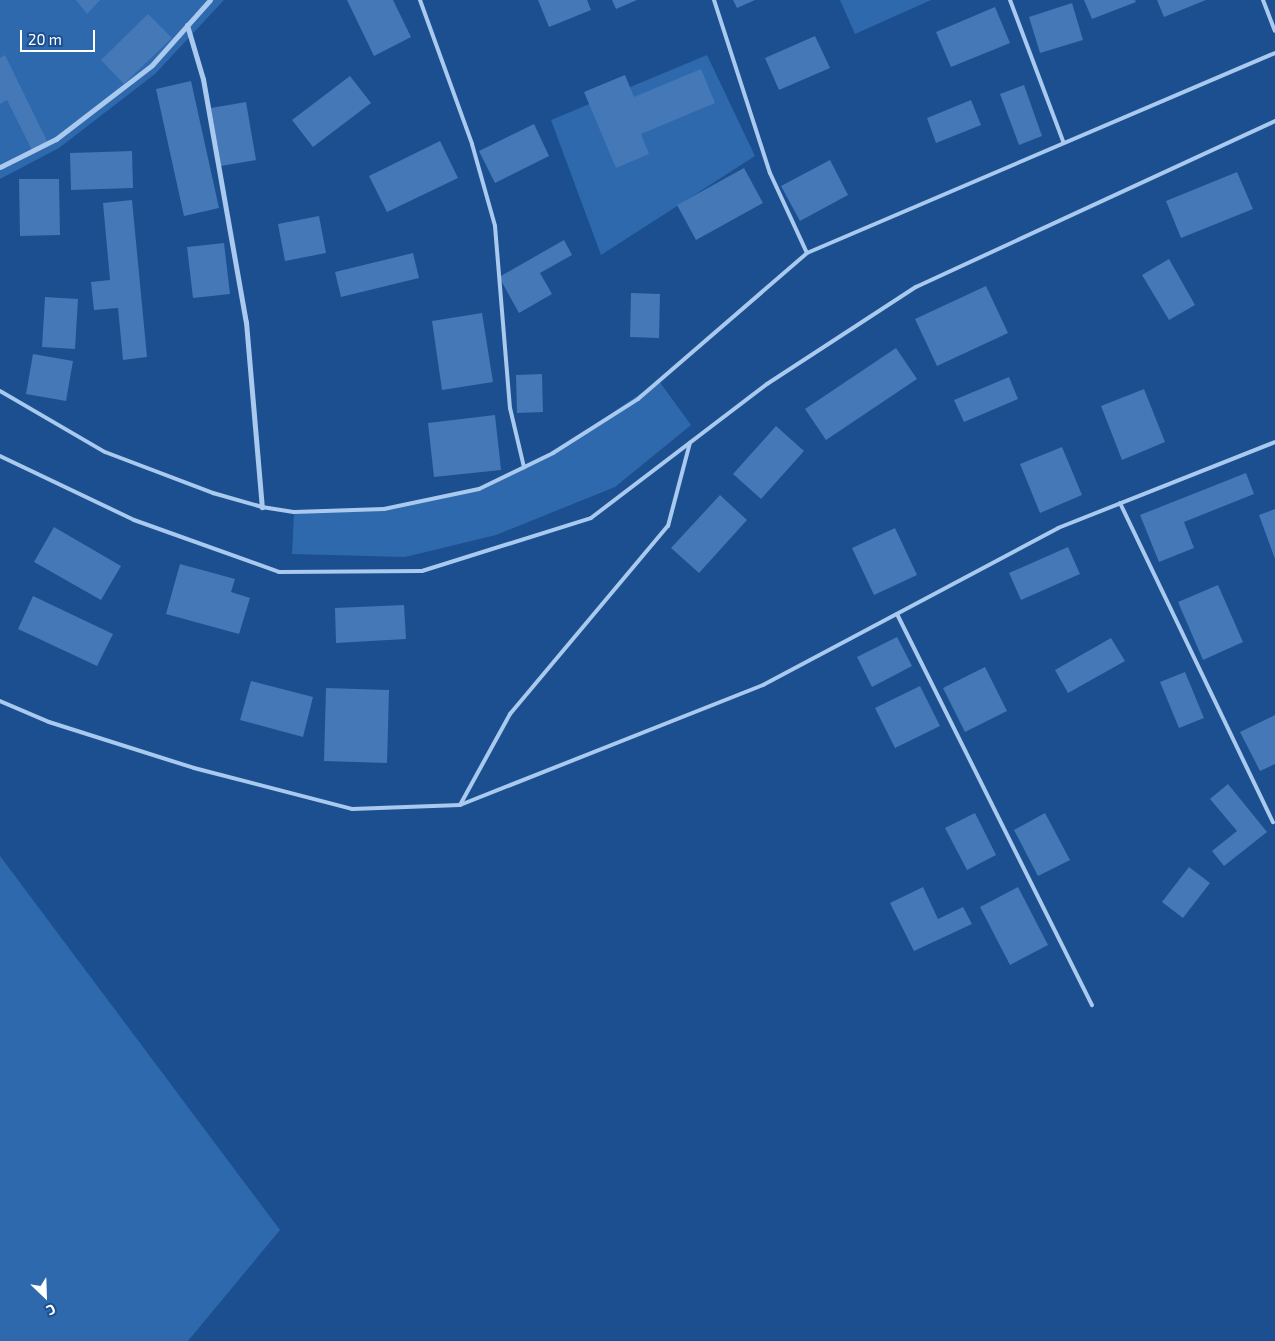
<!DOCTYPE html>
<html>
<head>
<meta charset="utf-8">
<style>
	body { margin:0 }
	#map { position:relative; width:1275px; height:1341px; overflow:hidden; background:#1b4f8f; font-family:"Exo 2",sans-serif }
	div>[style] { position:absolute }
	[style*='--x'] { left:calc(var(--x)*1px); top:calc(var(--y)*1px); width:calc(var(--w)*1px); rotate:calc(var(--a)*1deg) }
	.green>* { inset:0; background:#2e69ad }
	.building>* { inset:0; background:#4478b7 }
	.service>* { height:4px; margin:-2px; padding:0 2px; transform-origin:2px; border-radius:2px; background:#a9c9ee }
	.minor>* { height:5px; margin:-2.5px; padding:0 2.5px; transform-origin:2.5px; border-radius:2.5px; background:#a9c9ee }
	span { translate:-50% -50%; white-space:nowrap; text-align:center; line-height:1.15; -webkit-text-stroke:4.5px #1b4f8f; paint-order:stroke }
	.north { position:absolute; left:20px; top:1271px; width:50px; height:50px; -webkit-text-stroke:4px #1b4f8f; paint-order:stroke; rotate:156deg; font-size:14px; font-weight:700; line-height:20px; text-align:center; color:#fff }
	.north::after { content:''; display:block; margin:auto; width:18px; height:22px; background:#fff; clip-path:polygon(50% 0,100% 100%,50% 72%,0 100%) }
	.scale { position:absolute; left:20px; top:30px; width:75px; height:22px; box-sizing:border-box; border:2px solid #fff; border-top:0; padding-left:6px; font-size:15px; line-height:18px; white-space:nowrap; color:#fff; -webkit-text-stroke:4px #1b4f8f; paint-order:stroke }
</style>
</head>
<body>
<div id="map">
	<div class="green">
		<i style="clip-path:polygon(0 0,224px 0,155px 74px,59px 148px,0 179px)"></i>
		<i style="clip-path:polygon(840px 0,931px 0,855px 34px)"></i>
		<i style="clip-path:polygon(707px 55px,755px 156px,601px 255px,551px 120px)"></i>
		<i style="clip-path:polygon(659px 381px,691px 425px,615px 487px,496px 535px,405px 557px,292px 554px,294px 512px,384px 509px,479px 489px,553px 453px)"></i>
		<i style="clip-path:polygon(0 856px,280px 1230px,188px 1341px,0 1341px)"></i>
	</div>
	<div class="building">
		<i style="clip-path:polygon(76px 0,100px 0,87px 14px)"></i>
		<i style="clip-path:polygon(347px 0,393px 0,411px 37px,374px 56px)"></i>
		<i style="clip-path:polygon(538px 0,587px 0,591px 10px,549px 27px)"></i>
		<i style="clip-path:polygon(612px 0,637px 0,616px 9px)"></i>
		<i style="clip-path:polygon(733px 0,755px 0,737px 8px)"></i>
		<i style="clip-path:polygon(1084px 0,1135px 0,1136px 2px,1092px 19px)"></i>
		<i style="clip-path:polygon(1157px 0,1206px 0,1164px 17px)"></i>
		<i style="clip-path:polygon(1072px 3px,1083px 40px,1040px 53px,1029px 17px)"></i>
		<i style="clip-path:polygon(995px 7px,1010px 43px,951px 67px,936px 32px)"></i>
		<i style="clip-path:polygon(148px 14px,172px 38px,124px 84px,101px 60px)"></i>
		<i style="clip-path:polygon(815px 36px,830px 68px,779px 90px,765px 58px)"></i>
		<i style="clip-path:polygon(5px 55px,48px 143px,32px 150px,7px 100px,0 104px,0 58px)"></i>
		<i style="clip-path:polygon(701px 69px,715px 103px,641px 134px,649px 154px,616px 168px,584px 92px,625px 75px,634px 97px)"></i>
		<i style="clip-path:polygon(350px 76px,371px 103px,313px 147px,292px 120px)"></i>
		<i style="clip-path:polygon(191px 81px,219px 208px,184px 216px,156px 89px)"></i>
		<i style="clip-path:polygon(1024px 85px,1042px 136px,1019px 145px,1000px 94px)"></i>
		<i style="clip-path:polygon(971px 100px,981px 125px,936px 143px,927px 118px)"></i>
		<i style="clip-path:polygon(246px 102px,256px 160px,221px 166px,211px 108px)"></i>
		<i style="clip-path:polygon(534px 124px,549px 156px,495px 183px,479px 151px)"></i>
		<i style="clip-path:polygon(440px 141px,458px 178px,387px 212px,369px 176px)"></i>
		<i style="clip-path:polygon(132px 151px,133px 188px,71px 190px,70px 153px)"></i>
		<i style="clip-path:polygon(830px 160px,848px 195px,800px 221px,781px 186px)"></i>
		<i style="clip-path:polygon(744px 168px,763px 203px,696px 240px,677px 205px)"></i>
		<i style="clip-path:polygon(1237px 172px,1253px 209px,1181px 238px,1166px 201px)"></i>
		<i style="clip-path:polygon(19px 179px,59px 179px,60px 235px,20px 236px)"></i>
		<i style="clip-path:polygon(132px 200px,147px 357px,123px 360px,118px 308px,94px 310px,91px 282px,110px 280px,103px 203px)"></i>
		<i style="clip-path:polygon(319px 216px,326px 253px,285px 261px,278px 224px)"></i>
		<i style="clip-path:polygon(564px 240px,572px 255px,540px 273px,552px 294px,519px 313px,499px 277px)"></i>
		<i style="clip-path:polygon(224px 243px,230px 294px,193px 298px,187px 247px)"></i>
		<i style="clip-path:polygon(413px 253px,419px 278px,341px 297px,335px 272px)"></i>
		<i style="clip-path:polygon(1169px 259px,1195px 305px,1169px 320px,1142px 275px)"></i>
		<i style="clip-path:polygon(986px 286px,1008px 333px,937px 366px,915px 319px)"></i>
		<i style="clip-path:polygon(631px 293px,660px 294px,659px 338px,630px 337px)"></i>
		<i style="clip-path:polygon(45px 297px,78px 299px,75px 349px,42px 347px)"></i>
		<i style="clip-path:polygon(482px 313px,493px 382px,442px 390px,432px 321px)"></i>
		<i style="clip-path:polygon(896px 348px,917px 379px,826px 440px,805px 409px)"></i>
		<i style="clip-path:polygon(33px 354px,73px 361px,66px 401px,26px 394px)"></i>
		<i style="clip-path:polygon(542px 374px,543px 412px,517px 413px,516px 375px)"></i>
		<i style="clip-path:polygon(1009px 377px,1018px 399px,964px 422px,954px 400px)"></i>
		<i style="clip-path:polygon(1144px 389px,1165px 442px,1122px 460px,1101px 406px)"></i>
		<i style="clip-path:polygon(495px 415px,501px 470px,434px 477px,428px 423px)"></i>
		<i style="clip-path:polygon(776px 426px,804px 451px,761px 499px,733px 474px)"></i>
		<i style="clip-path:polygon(1062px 447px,1082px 495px,1040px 513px,1020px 464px)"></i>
		<i style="clip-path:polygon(1246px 473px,1254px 494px,1184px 522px,1194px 548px,1159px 562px,1140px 515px)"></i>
		<i style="clip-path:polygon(720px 495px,747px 520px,699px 573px,671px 548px)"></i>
		<i style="clip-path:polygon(1275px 509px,1275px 559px,1259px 515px)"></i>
		<i style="clip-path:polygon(54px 527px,121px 566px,101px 600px,34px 562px)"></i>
		<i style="clip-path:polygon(895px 528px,917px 575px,874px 595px,852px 548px)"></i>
		<i style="clip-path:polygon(1068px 547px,1080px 574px,1021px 600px,1009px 573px)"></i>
		<i style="clip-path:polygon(180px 564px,235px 579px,231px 592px,250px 598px,239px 634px,166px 614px)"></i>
		<i style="clip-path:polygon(1218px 585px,1243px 642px,1203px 660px,1178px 602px)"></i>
		<i style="clip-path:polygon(33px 596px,113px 634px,97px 666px,18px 629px)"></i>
		<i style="clip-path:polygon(404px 605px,406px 639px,336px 643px,335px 608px)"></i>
		<i style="clip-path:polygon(897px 637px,912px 666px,872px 687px,857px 657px)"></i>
		<i style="clip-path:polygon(1111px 638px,1125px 661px,1068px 693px,1055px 670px)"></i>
		<i style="clip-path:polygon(985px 667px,1007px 711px,965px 732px,943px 688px)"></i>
		<i style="clip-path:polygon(1185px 672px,1204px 718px,1179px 728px,1160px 682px)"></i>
		<i style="clip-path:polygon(251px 681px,313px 697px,303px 737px,240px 720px)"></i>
		<i style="clip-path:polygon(920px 686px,940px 726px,895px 748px,875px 708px)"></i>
		<i style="clip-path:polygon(326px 688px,389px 690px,387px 763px,324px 761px)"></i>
		<i style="clip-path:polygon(1275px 715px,1275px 764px,1260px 771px,1240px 732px)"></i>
		<i style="clip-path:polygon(1228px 784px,1267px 832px,1224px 866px,1212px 851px,1237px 831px,1210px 799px)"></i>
		<i style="clip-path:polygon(975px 813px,996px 855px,967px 870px,945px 828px)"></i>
		<i style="clip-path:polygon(1045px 813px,1070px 860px,1038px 876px,1014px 830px)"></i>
		<i style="clip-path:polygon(1189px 867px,1210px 883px,1183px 918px,1162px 902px)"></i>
		<i style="clip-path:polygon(923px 887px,938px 919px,963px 907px,972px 924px,914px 951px,890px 903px)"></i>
		<i style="clip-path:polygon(1018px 887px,1048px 945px,1010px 965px,980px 907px)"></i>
	</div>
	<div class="service">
		<i style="--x:420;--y:0;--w:153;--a:70.1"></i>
		<i style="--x:472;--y:144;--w:85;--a:74.3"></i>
		<i style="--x:495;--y:226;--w:183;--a:85.3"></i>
		<i style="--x:510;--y:408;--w:61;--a:76.7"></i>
		<i style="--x:714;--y:0;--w:182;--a:72.1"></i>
		<i style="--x:770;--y:173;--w:88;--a:65.2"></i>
		<i style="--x:1010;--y:0;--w:151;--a:69.4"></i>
		<i style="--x:1263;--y:0;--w:33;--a:69"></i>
		<i style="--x:0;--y:391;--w:121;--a:30.2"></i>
		<i style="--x:105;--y:452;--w:116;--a:20.8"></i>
		<i style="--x:213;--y:493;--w:51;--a:15.9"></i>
		<i style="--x:262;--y:507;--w:32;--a:9"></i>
		<i style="--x:294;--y:512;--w:90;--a:-1.9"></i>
		<i style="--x:384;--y:509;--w:97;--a:-11.9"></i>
		<i style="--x:479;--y:489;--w:82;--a:-25.9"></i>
		<i style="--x:553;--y:453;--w:101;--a:-32.4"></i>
		<i style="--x:638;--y:399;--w:223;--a:-40.8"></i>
		<i style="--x:807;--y:253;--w:509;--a:-23.14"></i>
		<i style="--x:0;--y:456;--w:148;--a:25.5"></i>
		<i style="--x:134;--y:520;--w:154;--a:19.7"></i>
		<i style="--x:279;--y:572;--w:143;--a:-0.4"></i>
		<i style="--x:422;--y:571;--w:177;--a:-17.4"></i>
		<i style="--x:591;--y:518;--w:221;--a:-37.3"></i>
		<i style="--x:767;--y:384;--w:178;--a:-33.1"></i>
		<i style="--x:916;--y:287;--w:396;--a:-24.8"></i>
		<i style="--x:1120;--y:503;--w:354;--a:64.4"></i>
		<i style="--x:897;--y:614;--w:437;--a:63.5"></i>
		<i style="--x:0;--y:701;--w:53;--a:23.2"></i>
		<i style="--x:49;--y:722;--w:152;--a:17.6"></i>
		<i style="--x:194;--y:768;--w:163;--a:14.5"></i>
		<i style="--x:352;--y:809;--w:108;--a:-2.1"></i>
		<i style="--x:460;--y:805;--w:326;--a:-21.6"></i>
		<i style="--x:763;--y:685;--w:334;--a:-28"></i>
		<i style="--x:1058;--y:528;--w:233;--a:-21.6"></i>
		<i style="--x:460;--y:805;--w:104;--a:-61.2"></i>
		<i style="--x:510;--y:714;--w:246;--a:-50"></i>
		<i style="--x:668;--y:526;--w:86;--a:-75.2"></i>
	</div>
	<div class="minor">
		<i style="--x:187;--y:25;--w:56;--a:73.5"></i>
		<i style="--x:203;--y:79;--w:247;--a:80"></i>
		<i style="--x:246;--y:322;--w:186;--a:85.1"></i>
		<i style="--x:0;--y:167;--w:63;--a:-26.6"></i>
		<i style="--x:56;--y:139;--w:121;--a:-37.6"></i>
		<i style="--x:152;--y:65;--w:87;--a:-48.3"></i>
	</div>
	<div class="north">С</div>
	<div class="scale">20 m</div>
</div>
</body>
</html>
